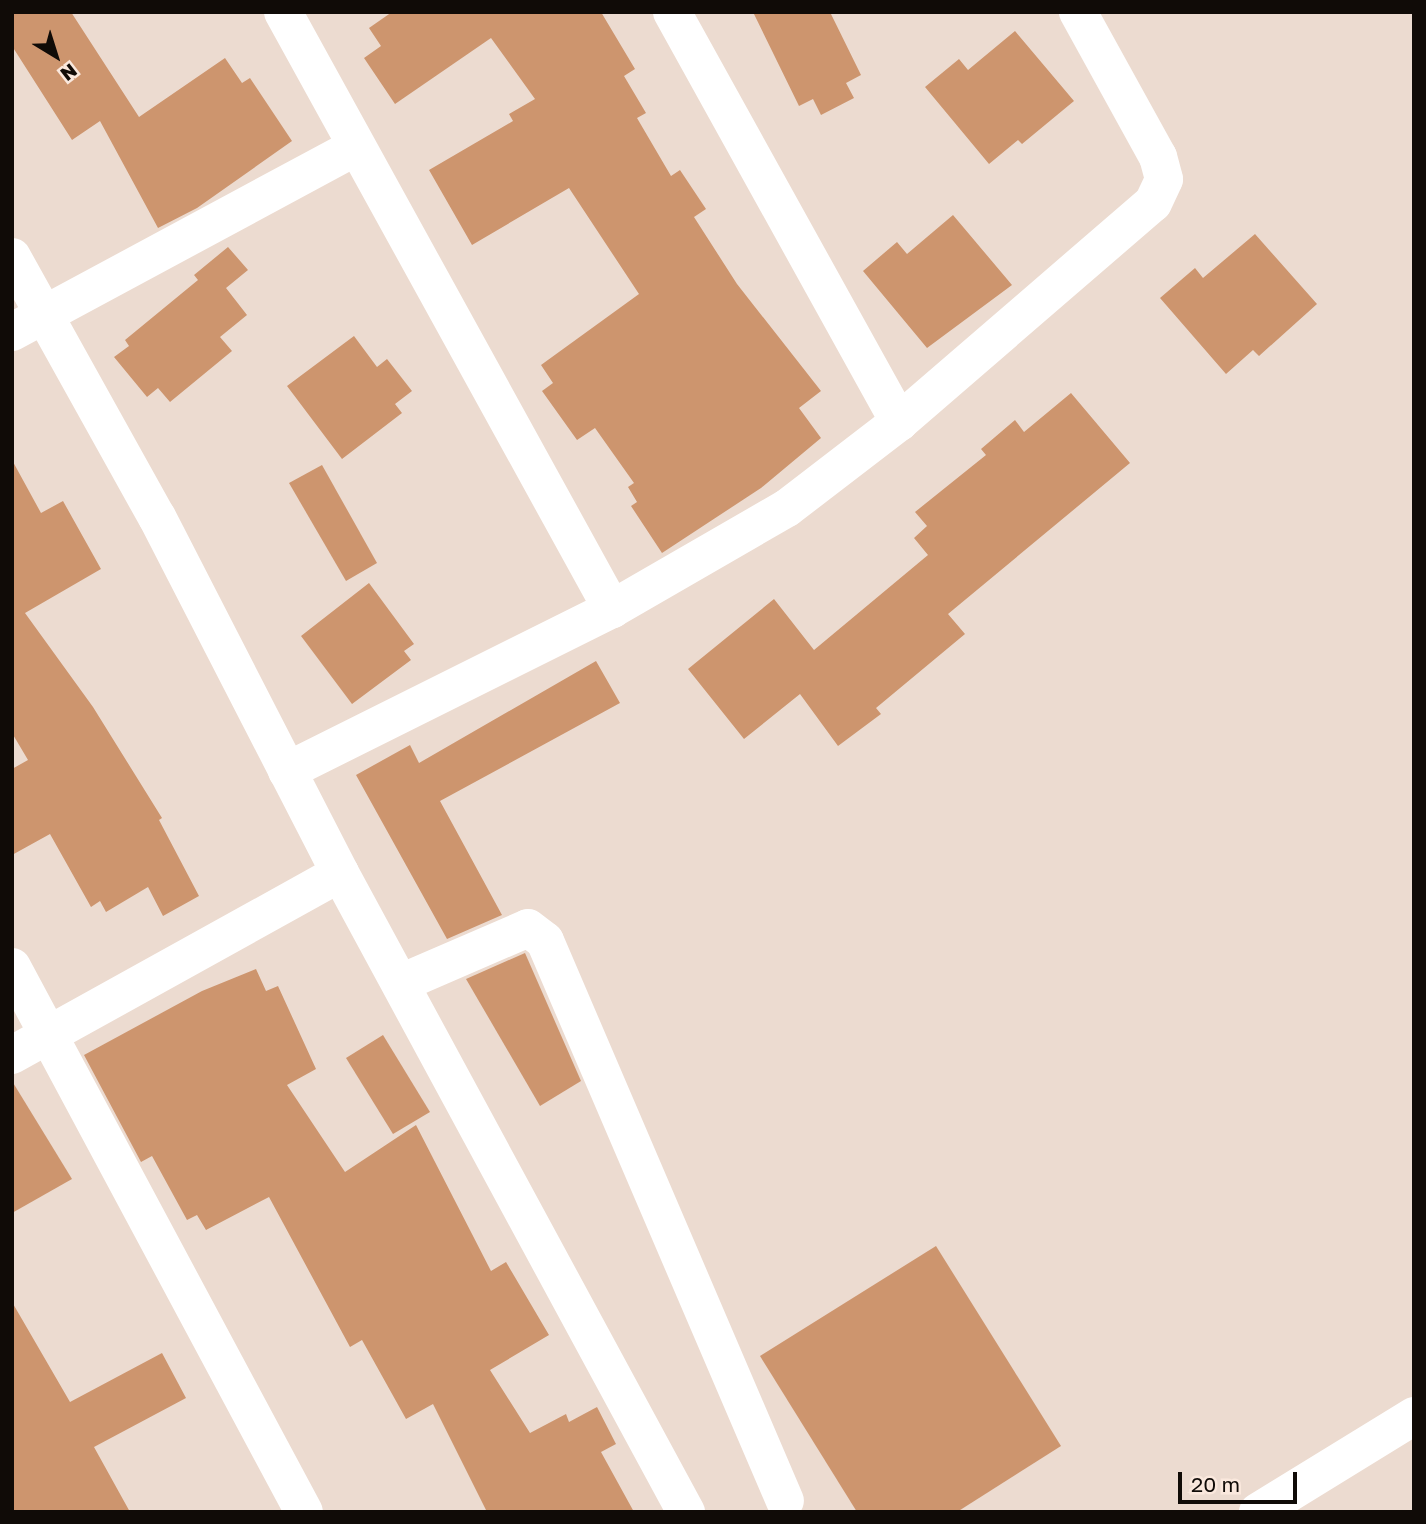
<!DOCTYPE html>
<html>
<head>
<meta charset="utf-8">
<style>
	body { margin:0 }
	#map { position:relative; width:1426px; height:1524px; overflow:hidden; background:#ecdbd0; font-family:"Golos Text",sans-serif }
	div>[style] { position:absolute }
	[style*='--x'] { left:calc(var(--x)*1px); top:calc(var(--y)*1px); width:calc(var(--w)*1px); rotate:calc(var(--a)*1deg) }
	.building>* { inset:0; background:#cd956e }
	.minor>* { height:38px; margin:-19px; padding:0 19px; transform-origin:19px; border-radius:19px; background:#fff }
	span { translate:-50% -50%; white-space:nowrap; text-align:center; line-height:1.15; -webkit-text-stroke:5px #fae8dd; paint-order:stroke }
	.frame { position:absolute; inset:0; border:14px solid #100b07; pointer-events:none }
	.north { position:absolute; left:21px; top:21px; width:70px; height:70px; -webkit-text-stroke:5px #fae8dd; paint-order:stroke; rotate:142deg; font-size:19px; font-weight:700; line-height:28px; text-align:center; color:#100b07 }
	.north::after { content:''; display:block; margin:auto; width:24px; height:32px; background:#100b07; clip-path:polygon(50% 0,100% 100%,50% 72%,0 100%) }
	.scale { position:absolute; left:1178px; top:1472px; width:119px; height:32px; box-sizing:border-box; border:4px solid #100b07; border-top:0; padding-left:9px; font-size:21px; line-height:24px; white-space:nowrap; color:#100b07; -webkit-text-stroke:5px #fae8dd; paint-order:stroke }
</style>
</head>
<body>
<div id="map">
	<div class="building">
		<i style="clip-path:polygon(12px 12px,71px 12px,139px 117px,225px 58px,242px 83px,250px 78px,292px 141px,197px 208px,158px 228px,100px 121px,72px 140px,12px 46px)"></i>
		<i style="clip-path:polygon(392px 12px,601px 12px,635px 69px,624px 76px,646px 113px,637px 118px,671px 176px,680px 170px,706px 209px,694px 217px,737px 284px,821px 391px,799px 408px,821px 438px,761px 488px,662px 553px,631px 506px,637px 502px,628px 487px,634px 483px,595px 428px,577px 440px,542px 391px,553px 383px,541px 365px,639px 294px,569px 188px,472px 245px,429px 170px,513px 121px,509px 114px,535px 99px,491px 38px,395px 104px,364px 58px,381px 46px,369px 28px)"></i>
		<i style="clip-path:polygon(753px 12px,830px 12px,861px 75px,846px 83px,854px 98px,821px 115px,813px 99px,799px 106px)"></i>
		<i style="clip-path:polygon(1015px 31px,1074px 101px,1022px 144px,1018px 140px,989px 164px,925px 87px,959px 59px,968px 70px)"></i>
		<i style="clip-path:polygon(953px 215px,1012px 285px,927px 348px,863px 271px,897px 242px,907px 254px)"></i>
		<i style="clip-path:polygon(1255px 234px,1317px 304px,1259px 356px,1253px 350px,1226px 374px,1160px 298px,1195px 268px,1203px 278px)"></i>
		<i style="clip-path:polygon(228px 247px,248px 270px,226px 288px,247px 315px,220px 337px,232px 351px,170px 402px,158px 388px,147px 397px,114px 357px,129px 346px,125px 340px,198px 280px,194px 275px)"></i>
		<i style="clip-path:polygon(354px 336px,377px 367px,387px 359px,412px 391px,395px 404px,402px 413px,342px 459px,287px 386px)"></i>
		<i style="clip-path:polygon(1071px 393px,1130px 463px,948px 614px,965px 634px,876px 708px,881px 714px,838px 746px,800px 694px,744px 739px,688px 669px,774px 599px,814px 650px,928px 555px,914px 538px,927px 526px,915px 512px,986px 455px,981px 449px,1015px 420px,1024px 432px)"></i>
		<i style="clip-path:polygon(12px 460px,41px 513px,63px 501px,101px 569px,25px 613px,93px 707px,162px 818px,159px 820px,199px 896px,163px 916px,148px 887px,106px 912px,100px 901px,91px 907px,50px 834px,12px 855px,12px 769px,28px 760px,12px 733px)"></i>
		<i style="clip-path:polygon(322px 465px,377px 563px,346px 581px,289px 483px)"></i>
		<i style="clip-path:polygon(369px 583px,414px 644px,404px 651px,411px 660px,352px 704px,301px 636px)"></i>
		<i style="clip-path:polygon(596px 661px,620px 703px,440px 801px,502px 915px,447px 939px,356px 775px,410px 745px,419px 763px)"></i>
		<i style="clip-path:polygon(525px 953px,581px 1081px,540px 1106px,466px 979px)"></i>
		<i style="clip-path:polygon(256px 969px,266px 991px,278px 986px,316px 1069px,287px 1085px,345px 1172px,416px 1125px,491px 1271px,506px 1262px,549px 1335px,490px 1370px,530px 1433px,566px 1414px,569px 1422px,597px 1407px,616px 1444px,601px 1452px,634px 1512px,487px 1512px,433px 1404px,406px 1419px,362px 1340px,350px 1347px,269px 1197px,206px 1230px,197px 1215px,187px 1220px,152px 1156px,141px 1162px,84px 1055px,202px 991px)"></i>
		<i style="clip-path:polygon(383px 1035px,430px 1112px,393px 1134px,346px 1058px)"></i>
		<i style="clip-path:polygon(12px 1081px,72px 1179px,12px 1213px)"></i>
		<i style="clip-path:polygon(936px 1246px,1061px 1446px,957px 1512px,857px 1512px,760px 1356px)"></i>
		<i style="clip-path:polygon(12px 1302px,70px 1402px,162px 1353px,186px 1398px,94px 1447px,130px 1512px,12px 1512px)"></i>
	</div>
	<div class="minor">
		<i style="--x:283;--y:12;--w:682;--a:61.14"></i>
		<i style="--x:672;--y:12;--w:469;--a:61"></i>
		<i style="--x:12;--y:257;--w:298;--a:60.9"></i>
		<i style="--x:157;--y:517;--w:400;--a:62.8"></i>
		<i style="--x:340;--y:873;--w:727;--a:61.57"></i>
		<i style="--x:12;--y:332;--w:391;--a:-28.3"></i>
		<i style="--x:287;--y:771;--w:363;--a:-26.5"></i>
		<i style="--x:612;--y:609;--w:202;--a:-30"></i>
		<i style="--x:787;--y:508;--w:141;--a:-37.5"></i>
		<i style="--x:899;--y:422;--w:335;--a:-40.8"></i>
		<i style="--x:1153;--y:203;--w:26;--a:-65"></i>
		<i style="--x:1164;--y:179;--w:23;--a:-105"></i>
		<i style="--x:1158;--y:157;--w:166;--a:-118.9"></i>
		<i style="--x:12;--y:967;--w:618;--a:61.82"></i>
		<i style="--x:401;--y:983;--w:138;--a:-23.4"></i>
		<i style="--x:528;--y:928;--w:21;--a:37"></i>
		<i style="--x:545;--y:941;--w:609;--a:66.8"></i>
		<i style="--x:12;--y:1055;--w:375;--a:-29"></i>
		<i style="--x:1258;--y:1512;--w:183;--a:-31.6"></i>
	</div>
	<div class="frame"></div>
	<div class="north">N</div>
	<div class="scale">20 m</div>
</div>
</body>
</html>
